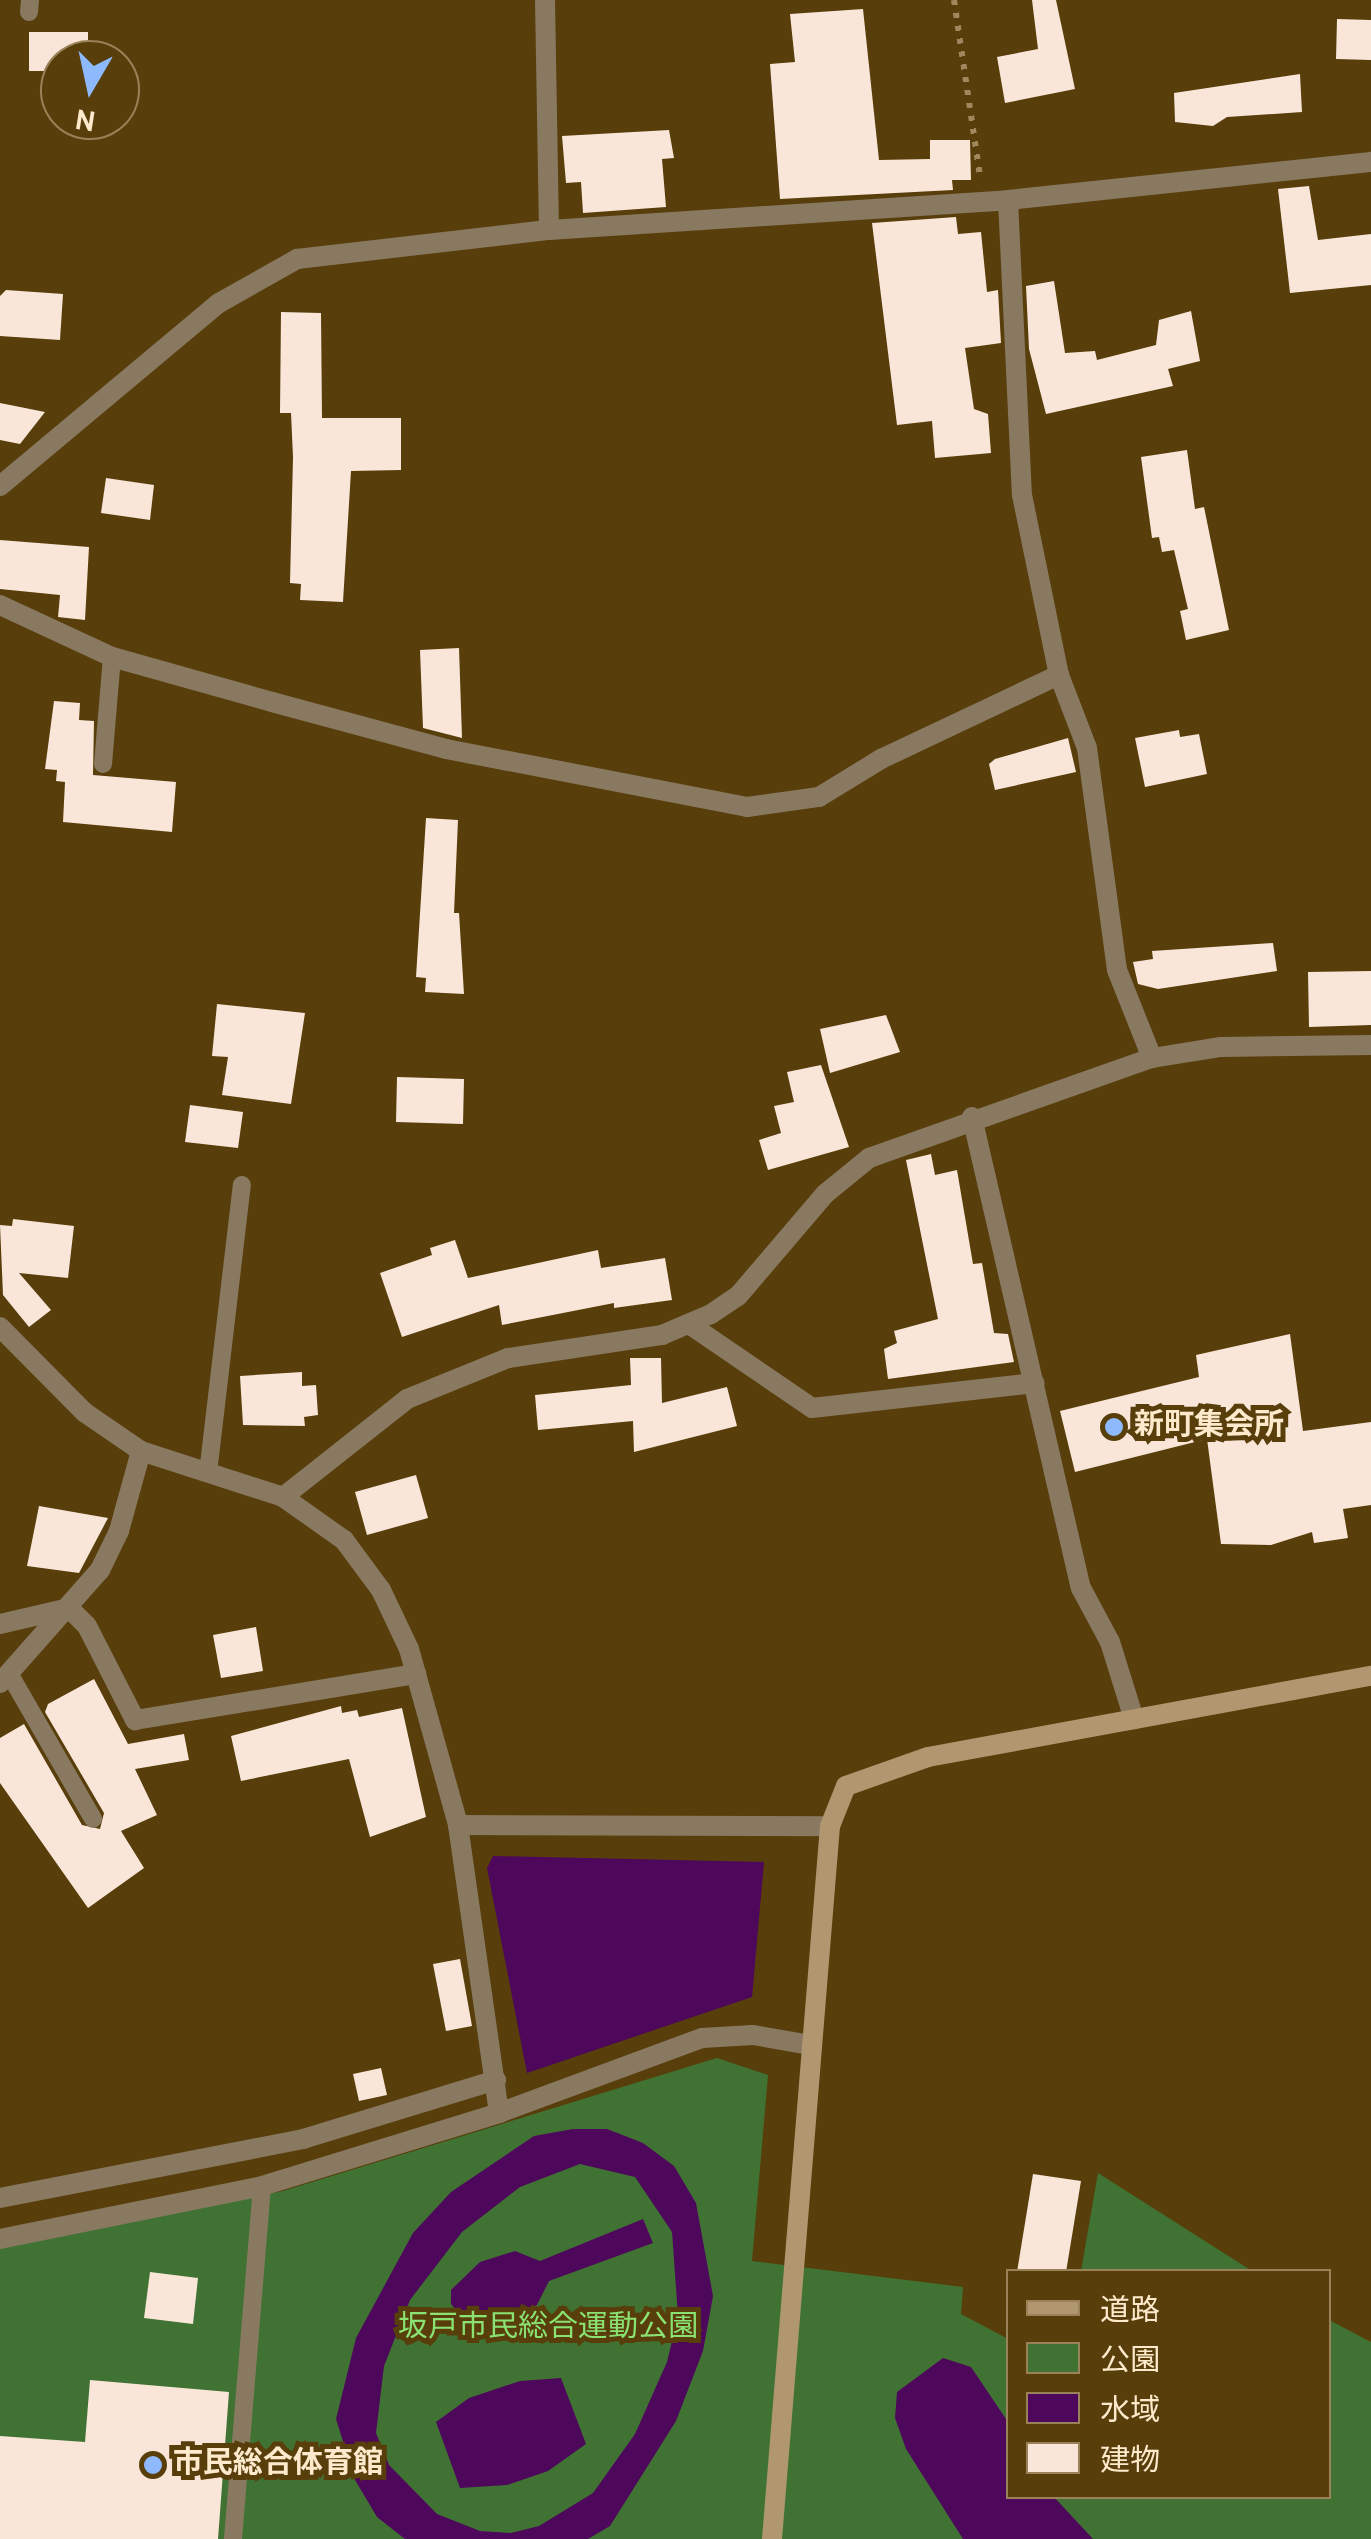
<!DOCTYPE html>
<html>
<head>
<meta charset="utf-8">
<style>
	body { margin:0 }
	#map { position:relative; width:1371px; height:2539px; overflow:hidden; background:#573e0b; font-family:Overpass,"Noto Sans JP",sans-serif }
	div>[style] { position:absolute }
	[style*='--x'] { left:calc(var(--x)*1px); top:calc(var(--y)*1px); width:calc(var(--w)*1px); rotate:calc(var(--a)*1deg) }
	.green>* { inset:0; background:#407333 }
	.water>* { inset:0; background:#4d075b }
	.building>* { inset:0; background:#f9e6d8 }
	.path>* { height:6px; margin-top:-3px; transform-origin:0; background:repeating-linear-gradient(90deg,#9f885e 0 5px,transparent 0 13px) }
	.lane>* { height:18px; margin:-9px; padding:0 9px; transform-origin:9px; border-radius:9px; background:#897961 }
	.street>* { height:20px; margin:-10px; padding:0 10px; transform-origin:10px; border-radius:10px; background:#897961 }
	.secondary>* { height:20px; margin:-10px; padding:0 10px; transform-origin:10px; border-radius:10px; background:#b0976f }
	.dots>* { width:28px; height:28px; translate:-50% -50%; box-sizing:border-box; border:5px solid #573e0b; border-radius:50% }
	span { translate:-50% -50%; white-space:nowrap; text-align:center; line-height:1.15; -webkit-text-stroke:10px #573e0b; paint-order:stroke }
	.poi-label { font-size:30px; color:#fde9cb; font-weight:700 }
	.left { translate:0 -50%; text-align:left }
	.park-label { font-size:30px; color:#89e272 }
	.legend { position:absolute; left:1006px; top:2269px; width:325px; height:230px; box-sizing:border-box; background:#573e0b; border:2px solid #998258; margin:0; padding:12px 18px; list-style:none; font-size:30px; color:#fde9cb }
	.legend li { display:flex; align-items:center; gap:20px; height:50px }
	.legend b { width:50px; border:2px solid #998258 }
	.north { position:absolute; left:40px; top:40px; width:100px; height:100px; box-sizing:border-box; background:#573e0b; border:2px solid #998258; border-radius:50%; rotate:189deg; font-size:28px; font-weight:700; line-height:40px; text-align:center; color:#fde9cb }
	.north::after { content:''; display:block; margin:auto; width:35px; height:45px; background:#8eb9fc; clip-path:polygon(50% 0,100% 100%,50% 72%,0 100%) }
</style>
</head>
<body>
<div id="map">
	<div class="green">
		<i style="clip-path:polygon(717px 2058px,768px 2075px,752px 2261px,963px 2287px,961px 2314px,1008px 2339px,1008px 2496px,1328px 2496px,1329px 2320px,1371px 2342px,1371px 2539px,0 2539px,0 2247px,283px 2191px)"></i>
		<i style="clip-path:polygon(1098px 2173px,1252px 2271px,1081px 2271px)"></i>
	</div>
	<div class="water">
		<i style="clip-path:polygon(493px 1856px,764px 1862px,752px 1997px,527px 2073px,487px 1868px)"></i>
		<i style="clip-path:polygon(evenodd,573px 2129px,607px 2129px,643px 2143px,674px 2166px,696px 2203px,713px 2296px,703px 2351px,676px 2421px,610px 2526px,588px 2539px,405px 2539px,377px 2517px,355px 2480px,336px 2419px,356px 2338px,413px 2233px,451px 2192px,534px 2136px,573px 2129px,580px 2164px,635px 2177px,672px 2232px,678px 2316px,667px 2362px,635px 2434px,593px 2493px,539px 2526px,511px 2533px,480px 2531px,437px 2514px,389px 2465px,376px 2433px,384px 2366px,410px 2300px,462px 2232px,520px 2187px,580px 2164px)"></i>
		<i style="clip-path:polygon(643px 2219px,653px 2243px,549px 2281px,537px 2305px,516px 2316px,462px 2317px,451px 2304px,451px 2290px,480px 2262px,515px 2251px,540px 2261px)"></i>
		<i style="clip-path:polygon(943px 2358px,971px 2367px,1008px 2422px,1008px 2496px,1054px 2497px,1093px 2539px,963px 2539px,906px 2449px,895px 2418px,897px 2392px)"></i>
		<i style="clip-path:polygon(561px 2378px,586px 2444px,548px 2471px,507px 2485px,460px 2488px,436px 2422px,469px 2398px,520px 2381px)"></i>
	</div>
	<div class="building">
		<i style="clip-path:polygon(1032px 0,1056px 0,1075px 89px,1005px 103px,997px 57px,1038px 49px)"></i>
		<i style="clip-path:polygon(863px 9px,879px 160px,930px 159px,930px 140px,970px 140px,971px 180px,952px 180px,953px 190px,780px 199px,770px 64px,795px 62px,790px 14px)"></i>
		<i style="clip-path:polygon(1337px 19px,1371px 20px,1371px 60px,1336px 59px)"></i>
		<i style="clip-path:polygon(29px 32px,88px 32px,88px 60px,60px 60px,60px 71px,29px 71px)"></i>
		<i style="clip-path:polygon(1300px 74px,1302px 112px,1227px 117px,1213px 126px,1175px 122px,1174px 93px)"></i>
		<i style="clip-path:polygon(669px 130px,674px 158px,662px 159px,666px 207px,583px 213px,581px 182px,566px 183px,562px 136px)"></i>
		<i style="clip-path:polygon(1309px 186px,1318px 240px,1371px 234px,1371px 285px,1290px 293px,1278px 189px)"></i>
		<i style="clip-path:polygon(956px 217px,958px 234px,981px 232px,987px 292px,998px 290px,1001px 343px,965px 348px,974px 409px,988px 414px,991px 453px,935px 458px,932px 421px,897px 425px,872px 223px)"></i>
		<i style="clip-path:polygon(1054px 281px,1065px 353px,1095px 351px,1097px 360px,1156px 345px,1159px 320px,1191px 311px,1200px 361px,1168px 369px,1173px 386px,1046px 414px,1029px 349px,1026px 286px)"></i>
		<i style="clip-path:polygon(6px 290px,63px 294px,60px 340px,0 336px,0 296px)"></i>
		<i style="clip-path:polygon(281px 312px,321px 313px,322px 418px,401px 418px,401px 470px,351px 471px,343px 602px,300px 600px,301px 584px,290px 583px,293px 457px,291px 413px,280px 413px)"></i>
		<i style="clip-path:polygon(0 403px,45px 412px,20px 444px,0 440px)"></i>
		<i style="clip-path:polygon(1187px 450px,1195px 509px,1204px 507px,1229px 630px,1186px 640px,1180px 611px,1188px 609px,1174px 550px,1162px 552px,1159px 537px,1152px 538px,1141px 457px)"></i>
		<i style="clip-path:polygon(106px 478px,154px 485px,150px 520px,101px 513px)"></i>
		<i style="clip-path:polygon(0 540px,89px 547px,85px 620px,58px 617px,60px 595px,0 589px)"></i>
		<i style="clip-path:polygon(459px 648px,462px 738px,423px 728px,420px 650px)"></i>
		<i style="clip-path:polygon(54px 701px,80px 703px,79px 720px,94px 721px,93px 775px,176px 782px,172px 832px,63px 822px,65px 782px,56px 781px,57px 770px,45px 769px)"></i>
		<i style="clip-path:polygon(1179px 730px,1180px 737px,1199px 734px,1207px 774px,1145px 787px,1135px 738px)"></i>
		<i style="clip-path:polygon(1068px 738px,1076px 772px,995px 790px,989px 764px,995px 759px)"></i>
		<i style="clip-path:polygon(426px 818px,458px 820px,454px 913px,459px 913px,464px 994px,425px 992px,426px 978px,416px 977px)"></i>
		<i style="clip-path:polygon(1273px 943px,1277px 971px,1158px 989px,1138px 984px,1133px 962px,1153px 959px,1152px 951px)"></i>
		<i style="clip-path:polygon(1371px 971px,1371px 1025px,1309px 1027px,1308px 972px)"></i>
		<i style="clip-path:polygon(217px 1004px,305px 1013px,291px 1104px,222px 1095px,228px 1057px,212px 1056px)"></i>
		<i style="clip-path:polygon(886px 1015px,900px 1052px,830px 1073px,820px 1029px)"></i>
		<i style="clip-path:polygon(821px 1065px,849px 1147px,768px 1170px,759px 1140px,781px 1133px,774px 1106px,794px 1102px,787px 1072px)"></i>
		<i style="clip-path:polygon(397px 1077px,464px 1079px,463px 1124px,396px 1122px)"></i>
		<i style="clip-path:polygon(190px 1105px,243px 1112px,238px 1148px,185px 1142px)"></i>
		<i style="clip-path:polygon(931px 1154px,935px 1175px,957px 1170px,973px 1264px,982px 1263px,994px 1333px,1008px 1334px,1014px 1362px,888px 1379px,884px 1349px,897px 1343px,894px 1331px,938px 1319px,906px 1160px)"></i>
		<i style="clip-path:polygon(13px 1219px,74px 1226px,68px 1278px,19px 1273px,51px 1310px,29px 1327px,3px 1295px,0 1225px,12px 1226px)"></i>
		<i style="clip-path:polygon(455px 1240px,468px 1278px,598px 1250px,601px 1268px,665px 1258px,672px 1300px,614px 1308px,614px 1303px,502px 1325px,499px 1305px,402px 1337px,380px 1273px,432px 1255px,430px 1248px)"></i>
		<i style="clip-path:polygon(1290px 1334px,1303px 1431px,1371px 1422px,1371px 1505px,1343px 1509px,1348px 1538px,1314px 1543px,1312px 1532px,1271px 1545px,1221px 1544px,1207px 1439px,1075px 1472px,1060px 1411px,1199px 1377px,1196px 1355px)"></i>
		<i style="clip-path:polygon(630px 1358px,661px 1358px,662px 1403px,727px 1387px,737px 1426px,634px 1452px,633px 1421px,538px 1430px,535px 1395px,631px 1385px)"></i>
		<i style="clip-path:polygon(302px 1372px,302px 1386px,316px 1385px,318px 1415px,304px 1417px,305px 1426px,243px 1425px,240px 1376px)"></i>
		<i style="clip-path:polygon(416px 1475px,428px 1518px,367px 1535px,355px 1492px)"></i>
		<i style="clip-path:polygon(39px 1506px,108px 1518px,79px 1573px,27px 1566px)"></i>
		<i style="clip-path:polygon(256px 1627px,263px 1671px,221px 1678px,213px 1635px)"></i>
		<i style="clip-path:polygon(94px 1679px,128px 1744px,184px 1734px,189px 1760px,135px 1769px,157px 1815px,121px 1831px,144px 1868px,88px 1908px,0 1783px,0 1738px,24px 1724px,82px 1825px,100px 1829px,104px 1813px,45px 1712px,48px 1704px)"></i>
		<i style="clip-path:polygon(341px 1706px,342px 1713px,357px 1710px,359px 1717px,402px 1708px,426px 1817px,370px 1837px,349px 1759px,241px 1781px,231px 1736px)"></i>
		<i style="clip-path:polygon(460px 1959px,472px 2026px,446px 2031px,433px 1964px)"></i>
		<i style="clip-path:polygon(381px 2068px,387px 2095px,359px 2101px,353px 2074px)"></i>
		<i style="clip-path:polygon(1033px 2174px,1081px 2181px,1066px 2272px,1017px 2272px)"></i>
		<i style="clip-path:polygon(150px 2272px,198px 2278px,193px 2324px,144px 2318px)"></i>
		<i style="clip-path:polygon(90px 2380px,229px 2392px,218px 2539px,0 2539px,0 2436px,85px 2442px)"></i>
	</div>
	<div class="path">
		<i style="--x:954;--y:0;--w:179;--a:81.6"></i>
	</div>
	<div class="lane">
		<i style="--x:29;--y:12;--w:12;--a:-85"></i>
		<i style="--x:103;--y:764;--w:107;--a:-85.2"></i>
		<i style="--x:208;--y:1473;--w:290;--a:-83.3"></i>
		<i style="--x:10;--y:1675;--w:166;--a:60"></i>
		<i style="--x:233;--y:2539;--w:354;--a:-85.3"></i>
	</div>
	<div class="street">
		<i style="--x:545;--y:0;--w:230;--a:89"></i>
		<i style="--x:1008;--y:200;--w:295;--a:87.3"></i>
		<i style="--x:1022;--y:495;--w:184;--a:78.4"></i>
		<i style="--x:1059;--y:675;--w:78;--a:69"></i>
		<i style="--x:1087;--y:748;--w:224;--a:82.3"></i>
		<i style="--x:1117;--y:970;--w:95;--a:68.3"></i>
		<i style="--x:0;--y:486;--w:285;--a:-39.9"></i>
		<i style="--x:219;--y:303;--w:90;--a:-29.4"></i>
		<i style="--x:297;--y:259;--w:254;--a:-6.6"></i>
		<i style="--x:549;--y:230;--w:460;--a:-3.7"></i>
		<i style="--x:1008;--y:200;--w:365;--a:-6"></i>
		<i style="--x:0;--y:605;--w:123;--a:24.9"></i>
		<i style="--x:112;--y:657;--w:166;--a:15.7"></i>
		<i style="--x:272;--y:702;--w:180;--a:15.1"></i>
		<i style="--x:446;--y:749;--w:307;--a:10.9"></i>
		<i style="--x:747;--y:807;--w:73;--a:-7.9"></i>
		<i style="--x:819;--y:797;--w:73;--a:-31.5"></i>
		<i style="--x:881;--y:759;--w:197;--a:-25.3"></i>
		<i style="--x:972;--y:1117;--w:483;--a:77"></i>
		<i style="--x:1081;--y:1588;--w:61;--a:61.8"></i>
		<i style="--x:1110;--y:1642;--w:81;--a:72.7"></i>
		<i style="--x:689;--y:1324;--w:149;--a:34.3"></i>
		<i style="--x:812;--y:1408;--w:224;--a:-6.4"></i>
		<i style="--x:0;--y:1327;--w:120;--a:45.3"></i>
		<i style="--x:84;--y:1412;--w:69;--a:34.4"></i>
		<i style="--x:141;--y:1451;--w:149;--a:17.9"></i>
		<i style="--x:283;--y:1497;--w:75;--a:35.2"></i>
		<i style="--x:344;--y:1540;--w:62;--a:53.5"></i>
		<i style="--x:381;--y:1590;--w:65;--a:64.6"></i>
		<i style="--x:409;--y:1649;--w:183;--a:74.4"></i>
		<i style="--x:458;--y:1825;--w:291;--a:81.9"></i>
		<i style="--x:499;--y:2113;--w:216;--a:-20.3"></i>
		<i style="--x:702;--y:2038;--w:51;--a:-3.4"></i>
		<i style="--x:753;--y:2035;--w:59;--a:9.8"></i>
		<i style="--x:283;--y:1497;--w:158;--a:-38.3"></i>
		<i style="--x:407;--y:1399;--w:109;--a:-22.1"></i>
		<i style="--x:508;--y:1358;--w:156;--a:-8.5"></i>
		<i style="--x:662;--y:1335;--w:53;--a:-23.2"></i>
		<i style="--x:711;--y:1314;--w:32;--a:-34"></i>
		<i style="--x:738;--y:1296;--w:134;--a:-49.5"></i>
		<i style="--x:825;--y:1194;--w:57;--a:-39.3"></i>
		<i style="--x:869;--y:1158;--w:300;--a:-19.5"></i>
		<i style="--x:1152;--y:1058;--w:70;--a:-9.1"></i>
		<i style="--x:1221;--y:1047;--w:150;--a:-0.8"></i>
		<i style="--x:0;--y:1624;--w:71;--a:-13.1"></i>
		<i style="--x:69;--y:1608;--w:25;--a:45"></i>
		<i style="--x:87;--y:1626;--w:106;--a:62.9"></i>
		<i style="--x:135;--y:1720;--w:285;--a:-9.3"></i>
		<i style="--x:0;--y:1683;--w:151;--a:-48.5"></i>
		<i style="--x:100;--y:1570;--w:43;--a:-64"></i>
		<i style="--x:119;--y:1531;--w:83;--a:-74.6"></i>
		<i style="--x:458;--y:1825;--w:372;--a:0.2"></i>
		<i style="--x:0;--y:2198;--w:309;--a:-11"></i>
		<i style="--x:303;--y:2139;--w:202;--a:-17"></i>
		<i style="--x:0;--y:2239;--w:267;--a:-11.4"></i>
		<i style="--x:262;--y:2186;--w:248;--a:-17.1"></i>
	</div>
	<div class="secondary">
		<i style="--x:772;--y:2539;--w:715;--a:-85.35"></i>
		<i style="--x:830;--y:1826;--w:43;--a:-68.2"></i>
		<i style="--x:846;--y:1786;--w:87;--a:-19.5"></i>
		<i style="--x:928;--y:1757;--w:450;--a:-10.4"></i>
	</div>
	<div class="dots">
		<i style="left:1114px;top:1427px;background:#8eb9fc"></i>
		<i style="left:153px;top:2465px;background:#8eb9fc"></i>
	</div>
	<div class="poi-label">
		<span class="left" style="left:1134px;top:1427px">新町集会所</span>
		<span class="left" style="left:173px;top:2465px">市民総合体育館</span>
	</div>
	<div class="park-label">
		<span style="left:548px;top:2329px">坂戸市民総合運動公園</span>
	</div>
	<ul class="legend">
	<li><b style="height:12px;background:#b0976f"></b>道路</li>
	<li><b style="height:28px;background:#407333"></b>公園</li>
	<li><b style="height:28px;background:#4d075b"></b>水域</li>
	<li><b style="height:28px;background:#f9e6d8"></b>建物</li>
	</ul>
	<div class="north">N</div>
</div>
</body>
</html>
